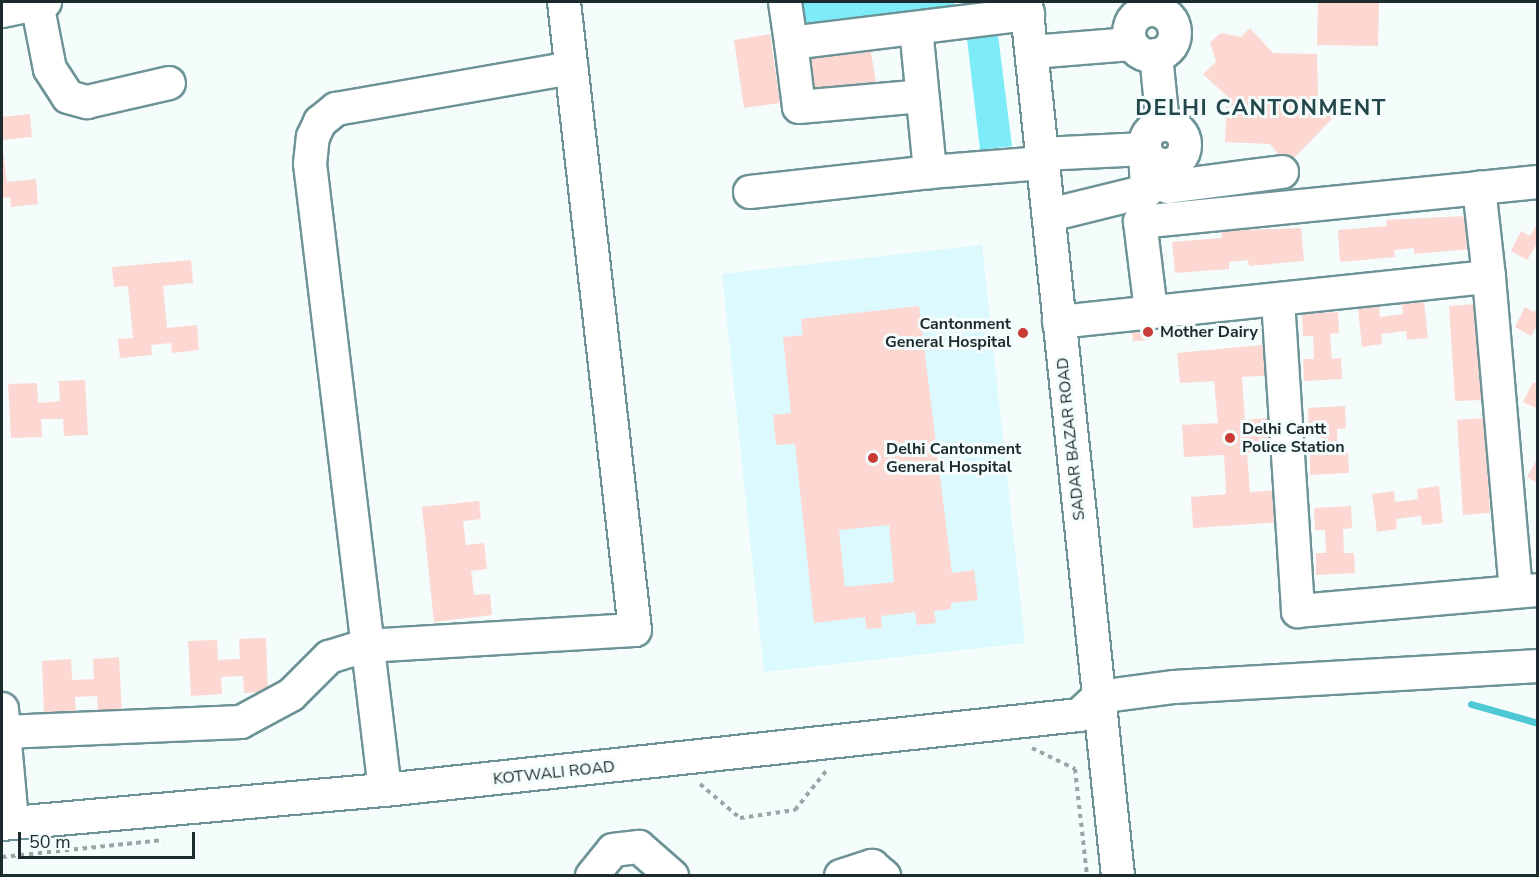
<!DOCTYPE html>
<html>
<head>
<meta charset="utf-8">
<style>
	body { margin:0 }
	#map { position:relative; width:1539px; height:877px; overflow:hidden; background:#f4fcfc; font-family:"Nunito Sans",sans-serif }
	div>[style] { position:absolute }
	[style*='--x'] { left:calc(var(--x)*1px); top:calc(var(--y)*1px); width:calc(var(--w)*1px); rotate:calc(var(--a)*1deg) }
	.built>* { inset:0; background:#dcfafd }
	.green>* { inset:0; background:#7decf8 }
	.stream>* { height:7px; margin:-3.5px; padding:0 3.5px; transform-origin:3.5px; border-radius:3.5px; background:#4ec8d4 }
	.building>* { inset:0; background:#fdd7d2 }
	.path>* { height:4px; margin-top:-2px; transform-origin:0; background:repeating-linear-gradient(90deg,#9aa5a6 0 4.5px,transparent 0 9px) }
	.roads { filter:drop-shadow(2px 0 #6d9397) drop-shadow(-2px 0 #6d9397) drop-shadow(0 2px #6d9397) drop-shadow(0 -2px #6d9397) }
	.minor>* { height:32px; margin:-16px; padding:0 16px; transform-origin:16px; border-radius:16px; background:#fff }
	.minor>.ring { margin:-16px; padding:0; box-sizing:content-box; background:none; border:32px solid #fff; border-radius:50% }
	.dots>* { width:16px; height:16px; translate:-50% -50%; box-sizing:border-box; border:3px solid #f4fcfc; border-radius:50% }
	span { translate:-50% -50%; white-space:nowrap; text-align:center; line-height:1.15; -webkit-text-stroke:6px #f4fcfc; paint-order:stroke }
	.poi-label { font-size:16px; color:#1c2b2d; font-weight:700 }
	.right { translate:-100% -50%; text-align:right }
	.left { translate:0 -50%; text-align:left }
	.street-label { font-size:16px; color:#1c2b2d }
	.district-label { font-size:22px; color:#23474b; font-weight:700; letter-spacing:1.5px }
	.frame { position:absolute; inset:0; border:3px solid #1c2b2d; pointer-events:none }
	.scale { position:absolute; left:18px; top:832px; width:177px; height:27px; box-sizing:border-box; border:3px solid #1c2b2d; border-top:0; padding-left:8px; font-size:18px; line-height:21px; white-space:nowrap; color:#1c2b2d; -webkit-text-stroke:4px #f4fcfc; paint-order:stroke }
</style>
</head>
<body>
<div id="map">
	<div class="built">
		<i style="clip-path:polygon(982px 245px,1025px 643px,764px 672px,722px 274px)"></i>
	</div>
	<div class="green">
		<i style="clip-path:polygon(794px 2px,954px 2px,955px 14px,799px 36px)"></i>
		<i style="clip-path:polygon(998px 35px,1012px 146px,980px 150px,967px 39px)"></i>
	</div>
	<div class="stream">
		<i style="--x:1471;--y:704;--w:70;--a:15.8"></i>
	</div>
	<div class="building">
		<i style="clip-path:polygon(1318px 2px,1379px 2px,1378px 46px,1317px 45px)"></i>
		<i style="clip-path:polygon(1250px 28px,1273px 53px,1317px 54px,1318px 98px,1335px 116px,1287px 165px,1270px 144px,1225px 142px,1227px 96px,1203px 74px,1216px 62px,1210px 42px,1221px 33px,1241px 37px)"></i>
		<i style="clip-path:polygon(770px 34px,780px 103px,744px 108px,734px 40px)"></i>
		<i style="clip-path:polygon(870px 47px,876px 82px,807px 93px,802px 58px)"></i>
		<i style="clip-path:polygon(30px 114px,32px 137px,2px 140px,2px 117px)"></i>
		<i style="clip-path:polygon(2px 144px,7px 182px,36px 179px,38px 204px,11px 207px,10px 197px,2px 198px)"></i>
		<i style="clip-path:polygon(1467px 216px,1470px 249px,1414px 254px,1414px 248px,1394px 250px,1395px 257px,1340px 262px,1338px 230px,1387px 226px,1386px 220px)"></i>
		<i style="clip-path:polygon(1538px 222px,1538px 242px,1527px 260px,1511px 251px,1521px 231px,1530px 236px)"></i>
		<i style="clip-path:polygon(1301px 228px,1304px 261px,1249px 266px,1248px 260px,1229px 262px,1229px 269px,1175px 273px,1172px 242px,1222px 238px,1221px 231px)"></i>
		<i style="clip-path:polygon(191px 260px,193px 283px,163px 286px,167px 328px,197px 325px,199px 350px,172px 353px,171px 343px,151px 345px,152px 355px,120px 358px,118px 339px,133px 338px,128px 286px,114px 287px,112px 267px)"></i>
		<i style="clip-path:polygon(1424px 302px,1428px 338px,1407px 340px,1406px 331px,1381px 334px,1382px 344px,1362px 347px,1358px 309px,1379px 306px,1380px 317px,1403px 314px,1402px 304px)"></i>
		<i style="clip-path:polygon(1475px 304px,1482px 400px,1455px 401px,1449px 306px)"></i>
		<i style="clip-path:polygon(evenodd,919px 306px,952px 573px,974px 570px,978px 600px,951px 603px,951px 609px,934px 611px,936px 623px,917px 625px,915px 612px,881px 616px,882px 628px,866px 629px,865px 617px,814px 623px,795px 444px,776px 445px,773px 415px,791px 413px,783px 337px,803px 335px,801px 319px,919px 306px,889px 525px,894px 582px,845px 587px,839px 530px,889px 525px)"></i>
		<i style="clip-path:polygon(1538px 306px,1538px 324px,1531px 336px,1515px 327px,1525px 307px,1534px 312px)"></i>
		<i style="clip-path:polygon(1338px 312px,1339px 333px,1330px 334px,1332px 359px,1341px 358px,1342px 379px,1304px 381px,1303px 359px,1314px 359px,1313px 336px,1303px 336px,1302px 314px)"></i>
		<i style="clip-path:polygon(1150px 326px,1151px 340px,1133px 341px,1132px 327px)"></i>
		<i style="clip-path:polygon(1272px 344px,1274px 375px,1242px 377px,1245px 420px,1276px 417px,1278px 451px,1247px 453px,1250px 492px,1281px 490px,1283px 522px,1193px 528px,1191px 497px,1226px 494px,1224px 455px,1184px 457px,1182px 425px,1218px 423px,1214px 381px,1180px 383px,1177px 353px)"></i>
		<i style="clip-path:polygon(85px 380px,88px 435px,64px 436px,63px 419px,41px 419px,42px 437px,11px 438px,8px 384px,37px 383px,38px 403px,60px 401px,59px 381px)"></i>
		<i style="clip-path:polygon(1533px 382px,1538px 384px,1538px 409px,1523px 402px)"></i>
		<i style="clip-path:polygon(1345px 406px,1346px 428px,1337px 429px,1338px 453px,1348px 452px,1349px 473px,1310px 475px,1310px 453px,1320px 453px,1319px 430px,1309px 430px,1308px 408px)"></i>
		<i style="clip-path:polygon(1484px 418px,1490px 513px,1463px 515px,1457px 420px)"></i>
		<i style="clip-path:polygon(1538px 458px,1538px 483px,1527px 477px)"></i>
		<i style="clip-path:polygon(1439px 486px,1443px 523px,1422px 525px,1421px 516px,1396px 519px,1397px 529px,1377px 532px,1372px 494px,1394px 491px,1395px 502px,1418px 499px,1417px 489px)"></i>
		<i style="clip-path:polygon(479px 501px,481px 519px,463px 521px,466px 545px,484px 543px,487px 569px,471px 571px,474px 595px,490px 594px,492px 615px,434px 622px,422px 507px)"></i>
		<i style="clip-path:polygon(1351px 506px,1352px 528px,1343px 529px,1344px 553px,1354px 553px,1355px 573px,1316px 575px,1316px 553px,1326px 553px,1325px 530px,1315px 530px,1314px 508px)"></i>
		<i style="clip-path:polygon(266px 638px,268px 692px,244px 693px,243px 676px,221px 677px,222px 694px,191px 696px,188px 641px,217px 640px,218px 660px,240px 659px,239px 639px)"></i>
		<i style="clip-path:polygon(119px 657px,122px 712px,98px 713px,97px 696px,75px 697px,76px 714px,44px 715px,42px 661px,71px 659px,72px 680px,94px 679px,93px 659px)"></i>
	</div>
	<div class="path">
		<i style="--x:1032;--y:748;--w:48;--a:26"></i>
		<i style="--x:1075;--y:769;--w:108;--a:83.6"></i>
		<i style="--x:700;--y:784;--w:52;--a:40.4"></i>
		<i style="--x:740;--y:818;--w:56;--a:-8.3"></i>
		<i style="--x:795;--y:810;--w:50;--a:-51.5"></i>
		<i style="--x:2;--y:857;--w:162;--a:-6"></i>
	</div>
	<div class="roads">
		<div class="minor">
			<i style="--x:785;--y:2;--w:41;--a:81.7"></i>
			<i style="--x:791;--y:43;--w:239;--a:-7"></i>
			<i style="--x:1026;--y:2;--w:879;--a:83.99"></i>
			<i style="--x:37;--y:3;--w:67;--a:78.9"></i>
			<i style="--x:50;--y:69;--w:33;--a:57"></i>
			<i style="--x:68;--y:97;--w:20;--a:15"></i>
			<i style="--x:87;--y:102;--w:84;--a:-13"></i>
			<i class="ring" style="left:1129px;top:10px;width:14px;height:14px"></i>
			<i style="--x:2;--y:11;--w:44;--a:-11.8"></i>
			<i style="--x:916;--y:28;--w:145;--a:84.4"></i>
			<i style="--x:930;--y:172;--w:113;--a:-4.6"></i>
			<i style="--x:791;--y:43;--w:64;--a:82.9"></i>
			<i style="--x:799;--y:107;--w:123;--a:-5.1"></i>
			<i style="--x:1032;--y:52;--w:99;--a:-4.6"></i>
			<i style="--x:1156;--y:55;--w:70;--a:84.3"></i>
			<i class="ring" style="left:1145px;top:125px;width:8px;height:8px"></i>
			<i style="--x:1042;--y:154;--w:103;--a:-2.8"></i>
			<i style="--x:1145;--y:149;--w:42;--a:87.3"></i>
			<i style="--x:1147;--y:191;--w:101;--a:166.2"></i>
			<i style="--x:1167;--y:165;--w:22;--a:87"></i>
			<i style="--x:1168;--y:187;--w:115;--a:-7.5"></i>
			<i style="--x:750;--y:192;--w:181;--a:-6.3"></i>
			<i style="--x:1489;--y:277;--w:315;--a:85.1"></i>
			<i style="--x:1278;--y:300;--w:312;--a:86.3"></i>
			<i style="--x:1298;--y:611;--w:241;--a:-5"></i>
			<i style="--x:1151;--y:311;--w:90;--a:-97"></i>
			<i style="--x:1140;--y:222;--w:341;--a:-5.7"></i>
			<i style="--x:1059;--y:322;--w:432;--a:-6"></i>
			<i style="--x:1489;--y:277;--w:90;--a:-96.4"></i>
			<i style="--x:1479;--y:188;--w:59;--a:-5.8"></i>
			<i style="--x:1098;--y:697;--w:77;--a:-7.5"></i>
			<i style="--x:1174;--y:687;--w:365;--a:-3.3"></i>
			<i style="--x:2;--y:709;--w:113;--a:84.9"></i>
			<i style="--x:4;--y:732;--w:237;--a:-2.4"></i>
			<i style="--x:241;--y:722;--w:57;--a:-28.4"></i>
			<i style="--x:291;--y:695;--w:54;--a:-45"></i>
			<i style="--x:329;--y:657;--w:38;--a:-17"></i>
			<i style="--x:365;--y:646;--w:270;--a:-3.4"></i>
			<i style="--x:635;--y:630;--w:632;--a:-96.45"></i>
			<i style="--x:385;--y:790;--w:630;--a:-96.83"></i>
			<i style="--x:310;--y:164;--w:27;--a:-84"></i>
			<i style="--x:313;--y:137;--w:17;--a:-65"></i>
			<i style="--x:320;--y:122;--w:21;--a:-39"></i>
			<i style="--x:336;--y:109;--w:239;--a:-9.9"></i>
			<i style="--x:2;--y:824;--w:385;--a:-5.1"></i>
			<i style="--x:385;--y:790;--w:698;--a:-6.17"></i>
			<i style="--x:1079;--y:715;--w:26;--a:-43"></i>
			<i style="--x:592;--y:876;--w:33;--a:-51"></i>
			<i style="--x:613;--y:850;--w:26;--a:-7"></i>
			<i style="--x:639;--y:847;--w:44;--a:41.3"></i>
			<i style="--x:841;--y:876;--w:33;--a:-18"></i>
			<i style="--x:872;--y:866;--w:16;--a:40"></i>
		</div>
	</div>
	<div class="dots">
		<i style="left:1148px;top:332px;background:#c93b35"></i>
		<i style="left:1023px;top:333px;background:#c93b35"></i>
		<i style="left:1230px;top:438px;background:#c93b35"></i>
		<i style="left:873px;top:458px;background:#c93b35"></i>
	</div>
	<div class="poi-label">
		<span class="right" style="left:1011px;top:333px">Cantonment<br>General Hospital</span>
		<span class="left" style="left:1160px;top:332px">Mother Dairy</span>
		<span class="left" style="left:1242px;top:438px">Delhi Cantt<br>Police Station</span>
		<span class="left" style="left:886px;top:458px">Delhi Cantonment<br>General Hospital</span>
	</div>
	<div class="street-label">
		<span style="left:1071px;top:439px;rotate:-96deg">SADAR BAZAR ROAD</span>
		<span style="left:554px;top:773px;rotate:-6deg">KOTWALI ROAD</span>
	</div>
	<div class="district-label">
		<span style="left:1261px;top:109px">DELHI CANTONMENT</span>
	</div>
	<div class="frame"></div>
	<div class="scale">50 m</div>
</div>
</body>
</html>
